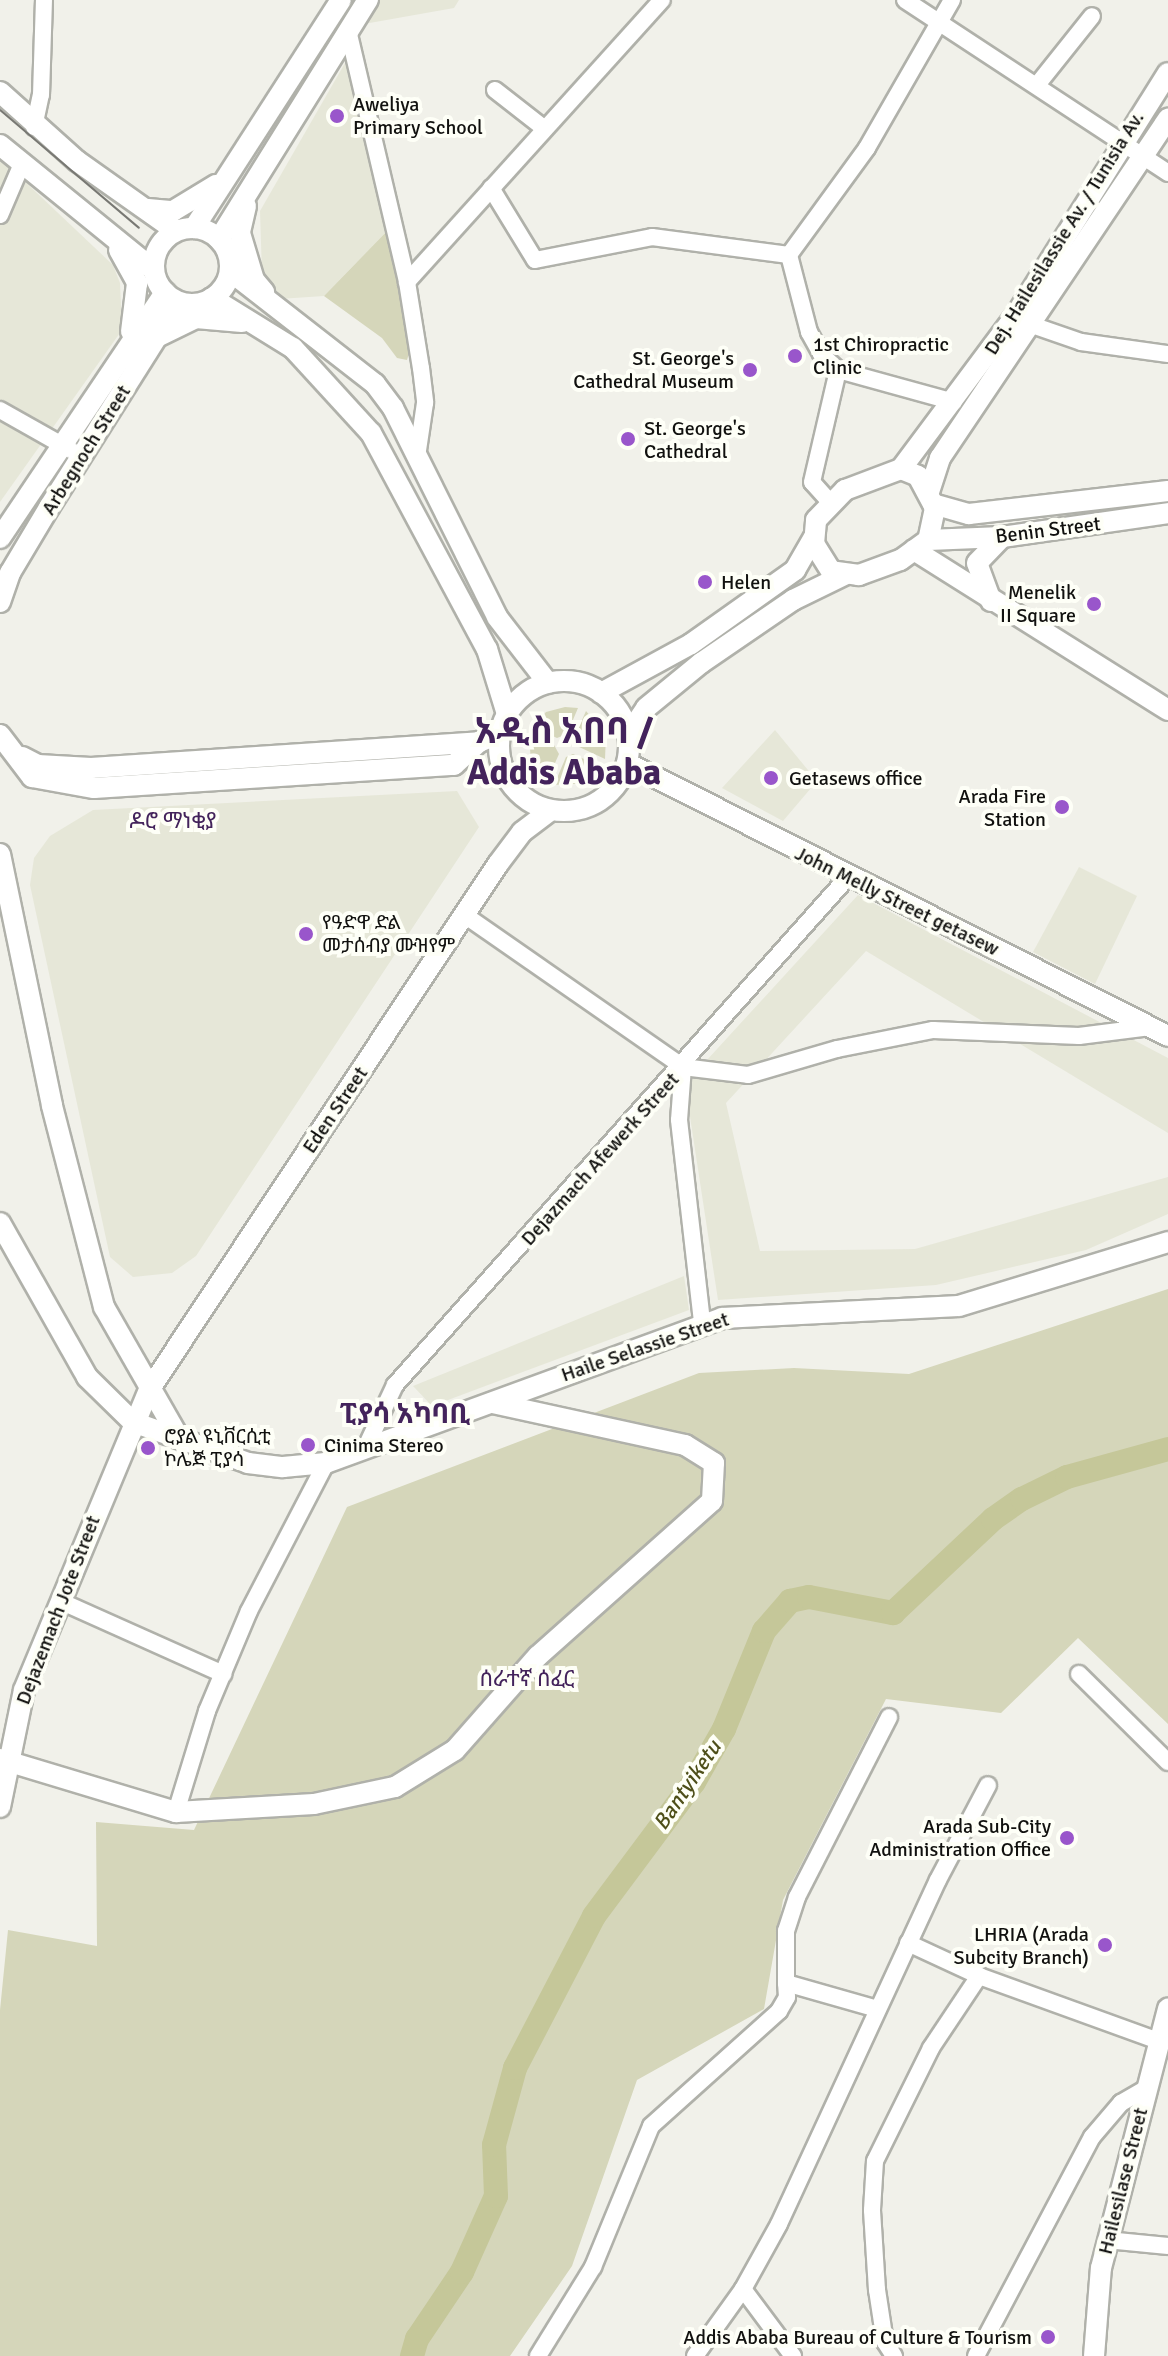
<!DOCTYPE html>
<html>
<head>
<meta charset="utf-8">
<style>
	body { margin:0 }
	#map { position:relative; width:1168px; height:2356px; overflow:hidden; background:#f1f1ea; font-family:Signika,"Noto Sans Ethiopic",sans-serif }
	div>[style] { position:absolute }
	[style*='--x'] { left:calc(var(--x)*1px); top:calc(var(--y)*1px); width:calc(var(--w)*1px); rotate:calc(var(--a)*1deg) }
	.built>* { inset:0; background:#e6e7d8 }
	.green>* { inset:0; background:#d5d6ba }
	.river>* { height:24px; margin:-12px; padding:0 12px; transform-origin:12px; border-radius:12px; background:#c5c799 }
	.roads { filter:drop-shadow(2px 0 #b0b1aa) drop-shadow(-2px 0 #b0b1aa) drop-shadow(0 2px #b0b1aa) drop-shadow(0 -2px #b0b1aa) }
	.minor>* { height:16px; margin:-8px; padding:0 8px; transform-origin:8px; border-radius:8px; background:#fff }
	.major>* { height:20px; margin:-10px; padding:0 10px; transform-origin:10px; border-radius:10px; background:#fff }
	.major>.ring { margin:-10px; padding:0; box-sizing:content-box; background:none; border:20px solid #fff; border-radius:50% }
	.tram>* { height:2px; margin:-1px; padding:0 1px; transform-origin:1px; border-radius:1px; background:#787873 }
	.dots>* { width:22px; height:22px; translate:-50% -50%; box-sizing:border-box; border:4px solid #fefff7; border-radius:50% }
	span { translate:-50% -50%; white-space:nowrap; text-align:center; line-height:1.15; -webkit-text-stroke:8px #fefff7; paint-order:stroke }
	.poi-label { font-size:20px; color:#11110f }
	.left { translate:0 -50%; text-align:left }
	.right { translate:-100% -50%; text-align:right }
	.street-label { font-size:20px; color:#11110f }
	.neighbourhood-label { font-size:22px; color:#43235b }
	.water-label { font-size:22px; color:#4e4f19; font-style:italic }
	.district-label { font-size:28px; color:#43235b; font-weight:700 }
	.town-label { font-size:36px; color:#43235b; font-weight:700 }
</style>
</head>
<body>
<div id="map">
	<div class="built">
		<i style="clip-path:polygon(368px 0,459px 0,454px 8px,347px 27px)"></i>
		<i style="clip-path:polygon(345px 63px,390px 228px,324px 296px,279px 299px,262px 275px,260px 211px)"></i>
		<i style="clip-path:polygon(0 158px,113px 265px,120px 283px,122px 330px,0 502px)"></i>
		<i style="clip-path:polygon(775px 730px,817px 781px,783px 821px,722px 788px)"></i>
		<i style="clip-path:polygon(457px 791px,479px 827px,196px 1256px,172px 1273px,133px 1277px,110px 1257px,30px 885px,34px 858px,50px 836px,93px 810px)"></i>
		<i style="clip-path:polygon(1079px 867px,1137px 896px,1095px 984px,1033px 952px)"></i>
		<i style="clip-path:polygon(858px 895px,1168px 1058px,1168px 1133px,866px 951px,726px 1103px,760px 1251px,915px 1249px,1168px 1177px,1168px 1214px,1086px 1250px,936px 1285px,718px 1300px,685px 1084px)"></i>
		<i style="clip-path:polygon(684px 1276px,689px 1310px,432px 1406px,413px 1386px)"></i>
	</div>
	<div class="green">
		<i style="clip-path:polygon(390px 228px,411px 347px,407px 360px,397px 358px,382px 338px,324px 296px)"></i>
		<i style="clip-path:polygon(565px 707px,578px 708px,567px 734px,557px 738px,533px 727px,546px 712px)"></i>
		<i style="clip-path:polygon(586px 711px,606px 735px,605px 759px,577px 746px,574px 738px)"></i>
		<i style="clip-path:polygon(529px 734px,554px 745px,559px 754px,547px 781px,531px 763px)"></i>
		<i style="clip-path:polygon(573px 754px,602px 767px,585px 783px,554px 785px,566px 757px)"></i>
		<i style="clip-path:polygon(1168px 1289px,1168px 1724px,1078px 1638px,1001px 1713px,886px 1699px,783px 1900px,764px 2009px,637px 2080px,572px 2266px,510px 2356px,0 2356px,0 2010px,8px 1930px,97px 1946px,96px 1822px,194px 1830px,347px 1507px,699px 1373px,794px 1368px,909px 1374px)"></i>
	</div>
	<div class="river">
		<i style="--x:412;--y:2356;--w:18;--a:-74"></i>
		<i style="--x:417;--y:2339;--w:81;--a:-56.1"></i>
		<i style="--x:462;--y:2272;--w:83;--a:-65.9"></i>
		<i style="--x:496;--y:2196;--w:51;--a:-92.2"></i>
		<i style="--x:494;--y:2145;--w:80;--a:-74.7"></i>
		<i style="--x:515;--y:2068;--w:171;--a:-62.5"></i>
		<i style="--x:594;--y:1916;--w:167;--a:-53.3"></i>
		<i style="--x:694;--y:1782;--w:61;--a:-60.5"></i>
		<i style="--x:724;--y:1729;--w:106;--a:-67.8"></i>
		<i style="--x:764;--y:1631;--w:40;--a:-49"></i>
		<i style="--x:790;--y:1601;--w:19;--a:-12"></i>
		<i style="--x:809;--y:1597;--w:86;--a:10.8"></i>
		<i style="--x:893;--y:1613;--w:137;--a:-43.2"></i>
		<i style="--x:993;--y:1519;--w:35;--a:-35"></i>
		<i style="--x:1022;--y:1499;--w:50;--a:-26.1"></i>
		<i style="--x:1067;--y:1477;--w:105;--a:-15.5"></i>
	</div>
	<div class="roads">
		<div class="minor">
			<i style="--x:905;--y:0;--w:315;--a:33.3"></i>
			<i style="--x:952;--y:0;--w:171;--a:119.9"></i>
			<i style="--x:867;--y:148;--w:132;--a:126.1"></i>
			<i style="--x:789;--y:255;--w:80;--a:75.4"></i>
			<i style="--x:809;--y:332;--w:25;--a:61"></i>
			<i style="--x:821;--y:354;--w:23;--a:43"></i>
			<i style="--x:838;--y:370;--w:120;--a:15.4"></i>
			<i style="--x:348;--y:30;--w:259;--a:76.8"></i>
			<i style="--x:407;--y:282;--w:87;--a:80.8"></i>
			<i style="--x:421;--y:368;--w:35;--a:83"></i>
			<i style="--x:425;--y:403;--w:55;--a:98.4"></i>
			<i style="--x:1037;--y:85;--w:88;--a:-51.4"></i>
			<i style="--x:495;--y:90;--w:63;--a:38"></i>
			<i style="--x:34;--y:127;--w:33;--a:-78"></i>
			<i style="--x:41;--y:95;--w:95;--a:-88.2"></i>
			<i style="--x:491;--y:188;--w:84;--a:58.6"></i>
			<i style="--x:535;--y:260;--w:119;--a:-11.1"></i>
			<i style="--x:652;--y:237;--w:138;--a:7.5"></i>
			<i style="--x:0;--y:215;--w:53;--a:-66.8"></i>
			<i style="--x:407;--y:282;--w:380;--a:-47.9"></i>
			<i style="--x:1032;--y:325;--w:52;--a:19.1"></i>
			<i style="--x:1081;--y:342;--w:88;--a:7.9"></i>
			<i style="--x:0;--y:410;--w:81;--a:29.4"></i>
			<i style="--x:829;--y:501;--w:25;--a:-132"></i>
			<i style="--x:812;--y:482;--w:115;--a:-76.9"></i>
			<i style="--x:463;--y:914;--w:268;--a:34.8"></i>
			<i style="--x:683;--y:1067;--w:65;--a:7"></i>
			<i style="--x:748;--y:1075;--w:93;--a:-16.3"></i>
			<i style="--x:837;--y:1049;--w:98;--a:-11.2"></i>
			<i style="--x:933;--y:1030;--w:146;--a:2.4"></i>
			<i style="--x:1079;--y:1036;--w:72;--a:-7.2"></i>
			<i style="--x:683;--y:1067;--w:53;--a:94.3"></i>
			<i style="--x:679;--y:1120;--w:204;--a:83.5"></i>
			<i style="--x:366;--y:1447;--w:68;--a:-64.9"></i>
			<i style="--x:395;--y:1385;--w:679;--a:-48.28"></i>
			<i style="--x:60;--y:1601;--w:179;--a:24.1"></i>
			<i style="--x:1079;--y:1674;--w:125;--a:44.7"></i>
			<i style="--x:176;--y:1812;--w:106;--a:-72.9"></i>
			<i style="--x:207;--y:1711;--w:108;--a:-67.2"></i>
			<i style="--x:249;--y:1611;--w:167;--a:-62.5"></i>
			<i style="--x:908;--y:1943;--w:78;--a:24.9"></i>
			<i style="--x:979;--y:1976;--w:191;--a:19.9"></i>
			<i style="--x:786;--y:1983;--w:52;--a:-90"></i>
			<i style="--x:786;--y:1931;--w:36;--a:-72"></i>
			<i style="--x:797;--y:1897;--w:202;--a:-62.9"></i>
			<i style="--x:1107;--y:2240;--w:61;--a:5.6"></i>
			<i style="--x:743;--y:2289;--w:84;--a:53.3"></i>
			<i style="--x:538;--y:2356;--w:105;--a:-58.3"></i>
			<i style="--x:593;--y:2267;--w:152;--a:-67.6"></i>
			<i style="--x:651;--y:2126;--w:172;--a:-41.9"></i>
			<i style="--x:779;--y:2011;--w:16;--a:-60"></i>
			<i style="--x:787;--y:1997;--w:14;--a:-94"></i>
			<i style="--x:786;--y:1983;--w:95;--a:15.9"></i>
			<i style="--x:695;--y:2356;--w:82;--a:-54.4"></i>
			<i style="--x:743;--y:2289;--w:74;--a:-61"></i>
			<i style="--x:779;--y:2224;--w:379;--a:-65.2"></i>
			<i style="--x:938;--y:1880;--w:107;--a:-62.2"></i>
			<i style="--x:894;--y:2356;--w:17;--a:-123"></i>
			<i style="--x:885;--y:2342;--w:53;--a:-98.7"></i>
			<i style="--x:877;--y:2290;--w:80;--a:-93.6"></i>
			<i style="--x:872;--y:2210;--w:49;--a:-86.5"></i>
			<i style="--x:875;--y:2161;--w:126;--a:-63.6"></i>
			<i style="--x:931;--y:2048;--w:87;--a:-56.3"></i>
			<i style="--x:976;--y:2356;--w:248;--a:-62.1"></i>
			<i style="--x:1092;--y:2137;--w:45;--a:-49.5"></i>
			<i style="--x:1121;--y:2103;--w:30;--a:-30"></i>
		</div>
		<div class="major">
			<i style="--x:0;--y:92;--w:103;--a:41.9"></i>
			<i style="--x:77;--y:161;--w:121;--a:35.3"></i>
			<i style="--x:0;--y:145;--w:198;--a:39.1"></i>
			<i style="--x:246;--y:206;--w:28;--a:103"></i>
			<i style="--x:240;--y:233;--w:49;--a:73.4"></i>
			<i style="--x:254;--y:280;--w:16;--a:50"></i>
			<i style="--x:148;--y:209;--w:25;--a:5"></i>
			<i style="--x:173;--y:211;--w:50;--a:-31.2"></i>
			<i style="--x:194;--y:228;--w:271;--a:-57.2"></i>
			<i class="ring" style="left:154px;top:228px;width:56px;height:56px"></i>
			<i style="--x:219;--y:239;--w:282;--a:-58.1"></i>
			<i style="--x:119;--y:250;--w:38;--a:61"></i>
			<i style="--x:137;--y:283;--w:49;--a:97"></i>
			<i style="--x:230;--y:271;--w:184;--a:37.9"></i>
			<i style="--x:375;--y:384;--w:30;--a:53"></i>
			<i style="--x:393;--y:408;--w:233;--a:63.5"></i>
			<i style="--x:497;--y:617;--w:83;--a:52.3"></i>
			<i style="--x:212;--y:298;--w:95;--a:31.7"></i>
			<i style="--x:293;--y:348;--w:115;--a:47.5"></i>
			<i style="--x:371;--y:433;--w:245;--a:61.8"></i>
			<i style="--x:487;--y:649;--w:68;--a:72.9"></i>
			<i style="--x:159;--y:336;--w:41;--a:-25.9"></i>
			<i style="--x:196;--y:318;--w:46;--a:5"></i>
			<i style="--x:901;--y:469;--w:196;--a:-53.3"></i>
			<i style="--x:1018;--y:312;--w:282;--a:-57.9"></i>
			<i style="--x:901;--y:469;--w:18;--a:22"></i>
			<i style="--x:918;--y:476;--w:36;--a:62"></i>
			<i style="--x:935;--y:508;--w:33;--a:102"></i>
			<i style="--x:928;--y:540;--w:34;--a:144"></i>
			<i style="--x:900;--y:560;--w:44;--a:159.9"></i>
			<i style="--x:859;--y:575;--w:28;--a:-172"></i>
			<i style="--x:831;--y:571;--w:32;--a:-122"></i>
			<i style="--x:814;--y:544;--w:24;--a:-85"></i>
			<i style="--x:816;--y:520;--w:42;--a:-46"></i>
			<i style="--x:845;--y:490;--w:60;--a:-20.6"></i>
			<i style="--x:929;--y:492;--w:36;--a:-72"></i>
			<i style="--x:940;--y:458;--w:409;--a:-56.1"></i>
			<i style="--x:933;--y:504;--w:37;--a:16"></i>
			<i style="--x:969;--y:514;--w:200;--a:-6.6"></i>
			<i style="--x:0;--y:538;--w:296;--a:-56.1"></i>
			<i style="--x:928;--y:540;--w:74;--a:-2.3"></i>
			<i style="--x:1002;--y:537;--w:168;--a:-8.2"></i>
			<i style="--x:914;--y:550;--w:300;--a:32.2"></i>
			<i style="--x:991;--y:601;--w:40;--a:-110.2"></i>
			<i style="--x:977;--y:563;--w:36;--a:-46"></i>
			<i style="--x:0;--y:602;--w:31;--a:-71"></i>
			<i style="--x:10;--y:573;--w:78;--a:-59.2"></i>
			<i style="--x:50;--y:506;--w:241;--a:-57.7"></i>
			<i class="ring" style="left:499px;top:681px;width:110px;height:110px"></i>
			<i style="--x:601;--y:693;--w:102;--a:-28.6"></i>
			<i style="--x:691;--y:644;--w:128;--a:-35.4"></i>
			<i style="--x:795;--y:570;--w:38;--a:-60"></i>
			<i style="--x:0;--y:735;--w:53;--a:52.7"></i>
			<i style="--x:32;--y:777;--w:63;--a:10.1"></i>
			<i style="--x:94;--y:788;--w:361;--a:-3.7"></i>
			<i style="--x:454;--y:765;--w:34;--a:-43"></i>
			<i style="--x:479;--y:742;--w:23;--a:-23"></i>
			<i style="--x:628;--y:735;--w:32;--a:-56"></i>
			<i style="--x:646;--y:708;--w:71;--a:-39.3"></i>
			<i style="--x:701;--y:663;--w:112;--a:-34.4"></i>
			<i style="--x:793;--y:600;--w:57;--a:-26.1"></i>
			<i style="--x:22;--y:757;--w:18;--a:27"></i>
			<i style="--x:38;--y:765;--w:53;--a:3.2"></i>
			<i style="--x:91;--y:768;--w:389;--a:-3.8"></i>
			<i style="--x:627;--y:763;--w:606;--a:26.78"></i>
			<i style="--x:0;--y:854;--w:257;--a:78.3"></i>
			<i style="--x:52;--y:1106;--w:208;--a:75.5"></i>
			<i style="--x:104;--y:1307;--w:151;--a:60.2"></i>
			<i style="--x:0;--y:1223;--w:177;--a:60.5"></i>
			<i style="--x:87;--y:1377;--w:64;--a:44.4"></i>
			<i style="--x:133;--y:1422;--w:122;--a:19.6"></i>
			<i style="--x:248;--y:1463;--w:35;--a:7"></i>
			<i style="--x:283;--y:1467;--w:43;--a:-5.3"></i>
			<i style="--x:326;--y:1463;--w:422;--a:-20.1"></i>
			<i style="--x:722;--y:1318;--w:237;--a:-2.9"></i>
			<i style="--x:959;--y:1306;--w:219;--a:-17"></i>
			<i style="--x:0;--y:1759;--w:184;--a:16.8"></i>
			<i style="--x:176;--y:1812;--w:138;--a:-3.3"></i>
			<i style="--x:314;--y:1804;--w:83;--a:-11.9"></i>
			<i style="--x:395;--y:1787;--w:70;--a:-31.7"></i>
			<i style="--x:455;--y:1750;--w:125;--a:-48.6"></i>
			<i style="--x:538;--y:1656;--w:233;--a:-41.7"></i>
			<i style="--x:712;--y:1501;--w:38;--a:-87"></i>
			<i style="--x:714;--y:1463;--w:34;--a:-148"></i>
			<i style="--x:685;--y:1445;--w:198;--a:-167.7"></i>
			<i style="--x:0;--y:1807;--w:119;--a:-78.4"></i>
			<i style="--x:24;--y:1690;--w:325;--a:-67.4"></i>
			<i style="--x:149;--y:1390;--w:631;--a:-56.44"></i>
			<i style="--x:498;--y:864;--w:40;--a:-53"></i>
			<i style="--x:522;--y:832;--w:36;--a:-37"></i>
			<i style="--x:1094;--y:2356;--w:88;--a:-85.5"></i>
			<i style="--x:1101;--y:2268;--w:268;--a:-75.5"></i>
		</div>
	</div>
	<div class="tram">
		<i style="--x:0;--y:110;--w:182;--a:40.3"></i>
	</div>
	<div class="dots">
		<i style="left:337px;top:116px;background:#9956cb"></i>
		<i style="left:795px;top:356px;background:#9956cb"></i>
		<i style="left:750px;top:370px;background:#9956cb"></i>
		<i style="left:628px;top:439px;background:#9956cb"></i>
		<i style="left:705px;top:582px;background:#9956cb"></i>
		<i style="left:1094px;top:604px;background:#9956cb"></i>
		<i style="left:771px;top:778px;background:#9956cb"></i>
		<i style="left:1062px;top:807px;background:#9956cb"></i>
		<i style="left:306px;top:934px;background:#9956cb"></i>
		<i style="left:308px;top:1445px;background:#9956cb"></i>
		<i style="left:148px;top:1448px;background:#9956cb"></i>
		<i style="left:1067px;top:1838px;background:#9956cb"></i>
		<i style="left:1105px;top:1945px;background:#9956cb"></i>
		<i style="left:1048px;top:2337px;background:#9956cb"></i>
	</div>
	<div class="poi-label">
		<span class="left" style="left:353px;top:116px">Aweliya<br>Primary School</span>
		<span class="left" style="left:813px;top:356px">1st Chiropractic<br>Clinic</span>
		<span class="right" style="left:734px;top:370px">St. George's<br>Cathedral Museum</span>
		<span class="left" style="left:644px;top:440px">St. George's<br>Cathedral</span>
		<span class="left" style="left:721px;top:582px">Helen</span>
		<span class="right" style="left:1076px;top:604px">Menelik<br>II Square</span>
		<span class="left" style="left:789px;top:778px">Getasews office</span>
		<span class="right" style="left:1046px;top:808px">Arada Fire<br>Station</span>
		<span class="left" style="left:322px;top:934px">የዓድዋ ድል<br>መታሰብያ ሙዝየም</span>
		<span class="left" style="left:164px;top:1448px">ሮያል ዩኒቨርሲቲ<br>ኮሌጅ ፒያሳ</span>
		<span class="left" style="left:324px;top:1445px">Cinima Stereo</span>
		<span class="right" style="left:1051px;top:1838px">Arada Sub-City<br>Administration Office</span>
		<span class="right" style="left:1089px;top:1946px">LHRIA (Arada<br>Subcity Branch)</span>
		<span class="right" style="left:1032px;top:2337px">Addis Ababa Bureau of Culture &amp; Tourism</span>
	</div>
	<div class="street-label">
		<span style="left:1064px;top:233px;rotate:-58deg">Dej. Hailesilassie Av. / Tunisia Av.</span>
		<span style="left:86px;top:450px;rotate:-58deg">Arbegnoch Street</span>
		<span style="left:1048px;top:530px;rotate:-7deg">Benin Street</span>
		<span style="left:897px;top:901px;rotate:26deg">John Melly Street getasew</span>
		<span style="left:335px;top:1110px;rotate:-56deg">Eden Street</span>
		<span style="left:600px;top:1159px;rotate:-48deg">Dejazmach Afewerk Street</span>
		<span style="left:645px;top:1347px;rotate:-19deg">Haile Selassie Street</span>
		<span style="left:58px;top:1610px;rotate:-69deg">Dejazemach Jote Street</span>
		<span style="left:1123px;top:2181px;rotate:-76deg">Hailesilase Street</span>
	</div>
	<div class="neighbourhood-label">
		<span style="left:173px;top:821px">ዶሮ ማነቂያ</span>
		<span style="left:527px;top:1679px">ሰራተኛ ሰፈር</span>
	</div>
	<div class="water-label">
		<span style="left:687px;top:1785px;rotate:-56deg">Bantyiketu</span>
	</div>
	<div class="district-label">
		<span style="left:405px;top:1414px">ፒያሳ አካባቢ</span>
	</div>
	<div class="town-label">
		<span style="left:564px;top:752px">አዲስ አበባ /<br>Addis Ababa</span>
	</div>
</div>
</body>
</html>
